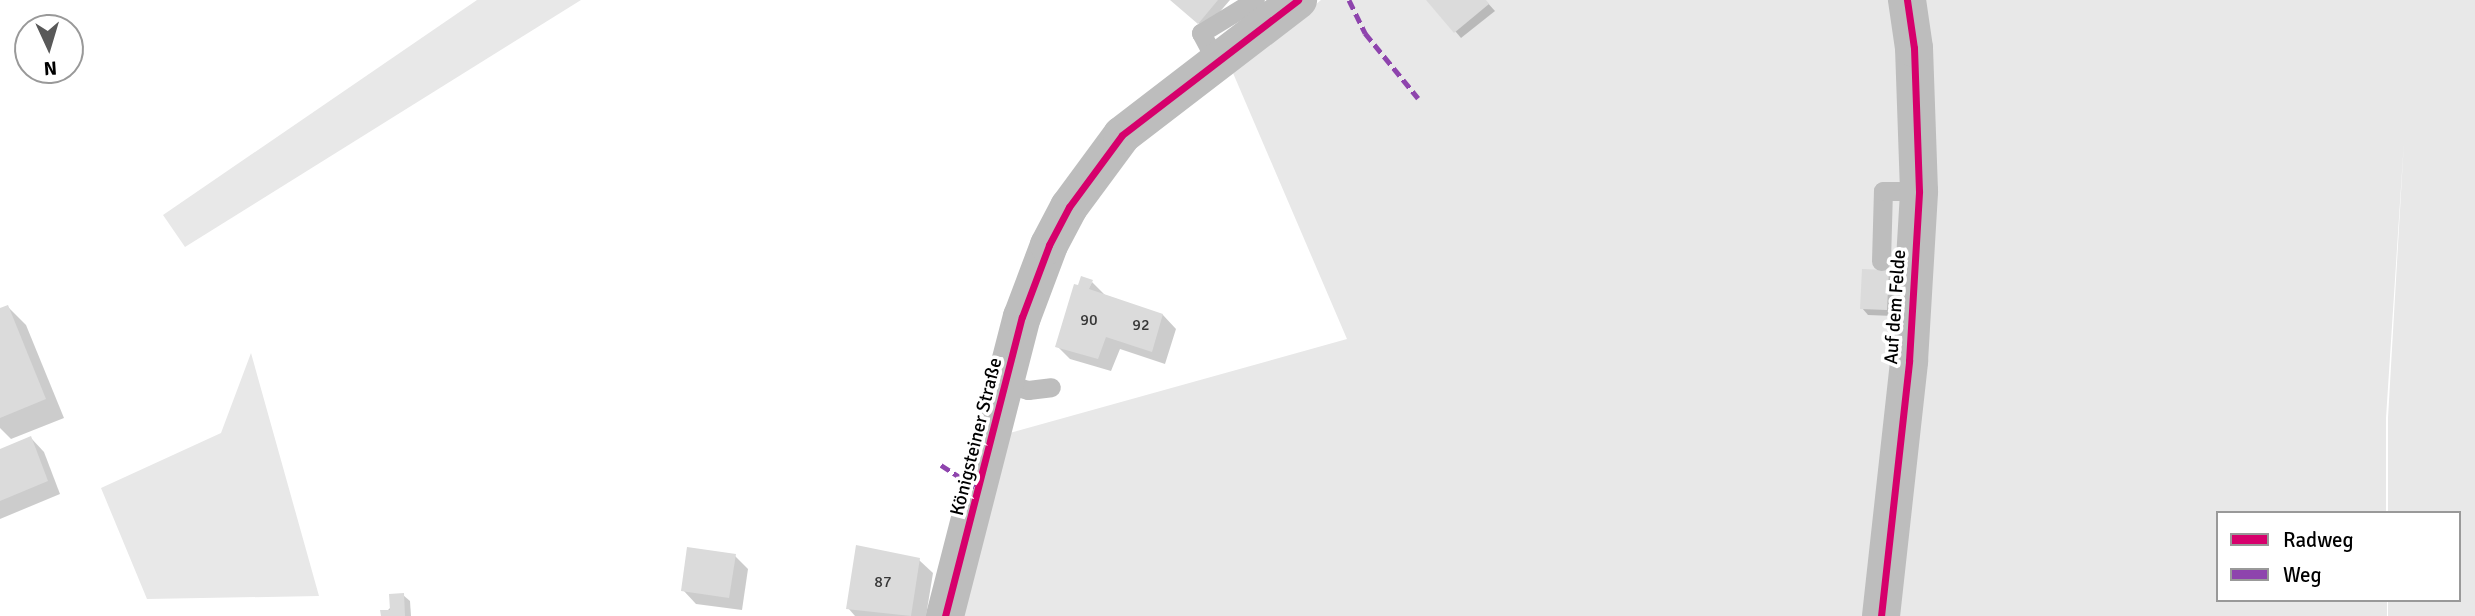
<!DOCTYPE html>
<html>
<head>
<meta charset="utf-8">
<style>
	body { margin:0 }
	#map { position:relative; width:2475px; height:616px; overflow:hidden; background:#fff; font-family:Signika,sans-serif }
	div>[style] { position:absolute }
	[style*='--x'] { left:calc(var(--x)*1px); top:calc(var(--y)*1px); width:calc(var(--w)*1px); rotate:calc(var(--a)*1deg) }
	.green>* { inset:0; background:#e8e8e8 }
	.shadow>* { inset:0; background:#0003 }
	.building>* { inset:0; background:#dbdbdb }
	.service>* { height:19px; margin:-9.5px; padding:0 9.5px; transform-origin:9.5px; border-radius:9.5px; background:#bdbdbd }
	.minor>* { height:38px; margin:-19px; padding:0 19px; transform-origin:19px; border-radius:19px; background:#bdbdbd }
	.quiet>* { height:5px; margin-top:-2.5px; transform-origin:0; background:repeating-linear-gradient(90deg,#8e44ad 0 10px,transparent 0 15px) }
	.cycleway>* { height:7px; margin:-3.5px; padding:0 3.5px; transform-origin:3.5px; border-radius:3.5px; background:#d6006c }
	span { translate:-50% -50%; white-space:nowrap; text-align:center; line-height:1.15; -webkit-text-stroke:7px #fff; paint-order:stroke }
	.number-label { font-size:16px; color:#373737 }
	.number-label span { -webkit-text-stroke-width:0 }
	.street-label { font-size:19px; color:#000 }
	.legend { position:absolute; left:2216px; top:511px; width:245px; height:91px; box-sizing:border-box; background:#fff; border:2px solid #999; margin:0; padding:9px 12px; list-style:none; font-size:21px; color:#000 }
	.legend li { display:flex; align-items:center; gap:14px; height:35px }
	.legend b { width:35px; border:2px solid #999 }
	.north { position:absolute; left:14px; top:14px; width:70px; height:70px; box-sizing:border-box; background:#fff; border:2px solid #999; border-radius:50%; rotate:176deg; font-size:19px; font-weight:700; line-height:28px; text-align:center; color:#000 }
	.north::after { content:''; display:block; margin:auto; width:24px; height:32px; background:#595959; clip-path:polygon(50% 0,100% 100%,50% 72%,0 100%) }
</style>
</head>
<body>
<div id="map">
	<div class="green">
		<i style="clip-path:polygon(477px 0,581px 0,185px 247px,163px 215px)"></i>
		<i style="clip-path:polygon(1321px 0,1897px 0,1909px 211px,1867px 616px,957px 616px,1006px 434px,1347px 339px,1233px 73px)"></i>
		<i style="clip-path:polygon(1917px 0,2475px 0,2475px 616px,2388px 616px,2388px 600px,2459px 600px,2459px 513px,2388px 513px,2388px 418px,2404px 141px,2386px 418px,2386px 513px,2218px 513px,2218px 600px,2387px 600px,2387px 616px,1890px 616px)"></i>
		<i style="clip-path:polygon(251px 353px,319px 596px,147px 599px,101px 488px,221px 433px)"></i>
	</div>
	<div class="shadow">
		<i style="clip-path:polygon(1171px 0,1230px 0,1205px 29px)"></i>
		<i style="clip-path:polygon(1429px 0,1485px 0,1495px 11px,1461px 38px)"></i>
		<i style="clip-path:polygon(1888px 272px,1895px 279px,1893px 316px,1868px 315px,1862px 308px)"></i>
		<i style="clip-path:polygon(1092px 282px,1105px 295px,1163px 315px,1176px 329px,1165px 364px,1120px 349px,1111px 371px,1070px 359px,1057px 346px)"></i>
		<i style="clip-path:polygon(8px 307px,26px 325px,64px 418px,11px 439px,0 428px,0 310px)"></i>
		<i style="clip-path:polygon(31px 438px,44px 452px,60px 494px,0 519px,0 451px)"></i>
		<i style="clip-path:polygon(735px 556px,748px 569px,742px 610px,696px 604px,683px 590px)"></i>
		<i style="clip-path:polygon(919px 560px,933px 573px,926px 616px,855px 616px,848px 608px)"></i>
		<i style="clip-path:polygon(403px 595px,410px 601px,411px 616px,382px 616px)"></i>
	</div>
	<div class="building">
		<i style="clip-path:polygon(1170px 0,1218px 0,1198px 24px)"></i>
		<i style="clip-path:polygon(1426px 0,1486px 0,1489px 4px,1454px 33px)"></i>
		<i style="clip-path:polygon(1862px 269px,1889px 270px,1887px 310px,1860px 309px)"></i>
		<i style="clip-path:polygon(1081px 276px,1093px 280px,1089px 289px,1163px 314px,1152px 352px,1106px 337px,1098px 359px,1055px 347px,1074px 284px,1078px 285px)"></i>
		<i style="clip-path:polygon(8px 305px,46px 399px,0 418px,0 308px)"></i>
		<i style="clip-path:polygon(31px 436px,48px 481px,0 501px,0 449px)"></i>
		<i style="clip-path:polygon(856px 545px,920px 558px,911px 616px,846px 609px)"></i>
		<i style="clip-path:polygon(687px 547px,736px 554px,729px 598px,681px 591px)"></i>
		<i style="clip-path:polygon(404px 593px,405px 616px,381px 616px,380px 610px,390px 610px,389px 594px)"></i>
	</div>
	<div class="service">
		<i style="--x:1216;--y:61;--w:32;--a:-118"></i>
		<i style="--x:1201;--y:33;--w:63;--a:-31.4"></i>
		<i style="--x:1881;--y:261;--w:70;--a:-88.4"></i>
		<i style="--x:1883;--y:191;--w:36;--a:0"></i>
		<i style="--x:1007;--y:384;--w:22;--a:16"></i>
		<i style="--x:1028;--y:390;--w:23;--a:-7"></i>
	</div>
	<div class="minor">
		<i style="--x:945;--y:616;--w:309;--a:-75.6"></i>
		<i style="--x:1022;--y:317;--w:77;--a:-69.4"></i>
		<i style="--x:1049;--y:245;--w:43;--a:-62.2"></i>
		<i style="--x:1069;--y:207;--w:89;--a:-53.6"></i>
		<i style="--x:1122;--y:135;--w:222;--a:-37.5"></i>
		<i style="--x:1881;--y:616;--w:257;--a:-83.7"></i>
		<i style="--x:1909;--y:361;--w:170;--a:-86.6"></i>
		<i style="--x:1919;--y:191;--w:143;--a:-92"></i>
		<i style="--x:1914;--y:48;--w:49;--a:-98.3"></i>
	</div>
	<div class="quiet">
		<i style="--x:1349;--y:0;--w:37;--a:64"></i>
		<i style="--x:1365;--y:33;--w:84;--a:50.8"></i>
		<i style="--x:941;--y:465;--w:46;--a:32.7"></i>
	</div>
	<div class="cycleway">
		<i style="--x:945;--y:616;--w:309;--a:-75.6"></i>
		<i style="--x:1022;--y:317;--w:77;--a:-69.4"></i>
		<i style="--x:1049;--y:245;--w:43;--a:-62.2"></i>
		<i style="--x:1069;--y:207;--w:89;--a:-53.6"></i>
		<i style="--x:1122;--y:135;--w:222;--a:-37.5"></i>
		<i style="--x:1881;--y:616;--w:257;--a:-83.7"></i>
		<i style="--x:1909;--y:361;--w:170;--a:-86.6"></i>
		<i style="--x:1919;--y:191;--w:143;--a:-92"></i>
		<i style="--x:1914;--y:48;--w:49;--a:-98.3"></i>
	</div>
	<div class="number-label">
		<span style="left:1089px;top:320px">90</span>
		<span style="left:1141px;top:325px">92</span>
		<span style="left:883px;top:582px">87</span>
	</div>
	<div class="street-label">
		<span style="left:1896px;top:307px;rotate:-86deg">Auf dem Felde</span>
		<span style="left:977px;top:437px;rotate:-76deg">Königsteiner Straße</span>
	</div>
	<ul class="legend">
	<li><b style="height:9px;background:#d6006c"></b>Radweg</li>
	<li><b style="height:9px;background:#8e44ad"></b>Weg</li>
	</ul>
	<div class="north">N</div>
</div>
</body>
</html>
